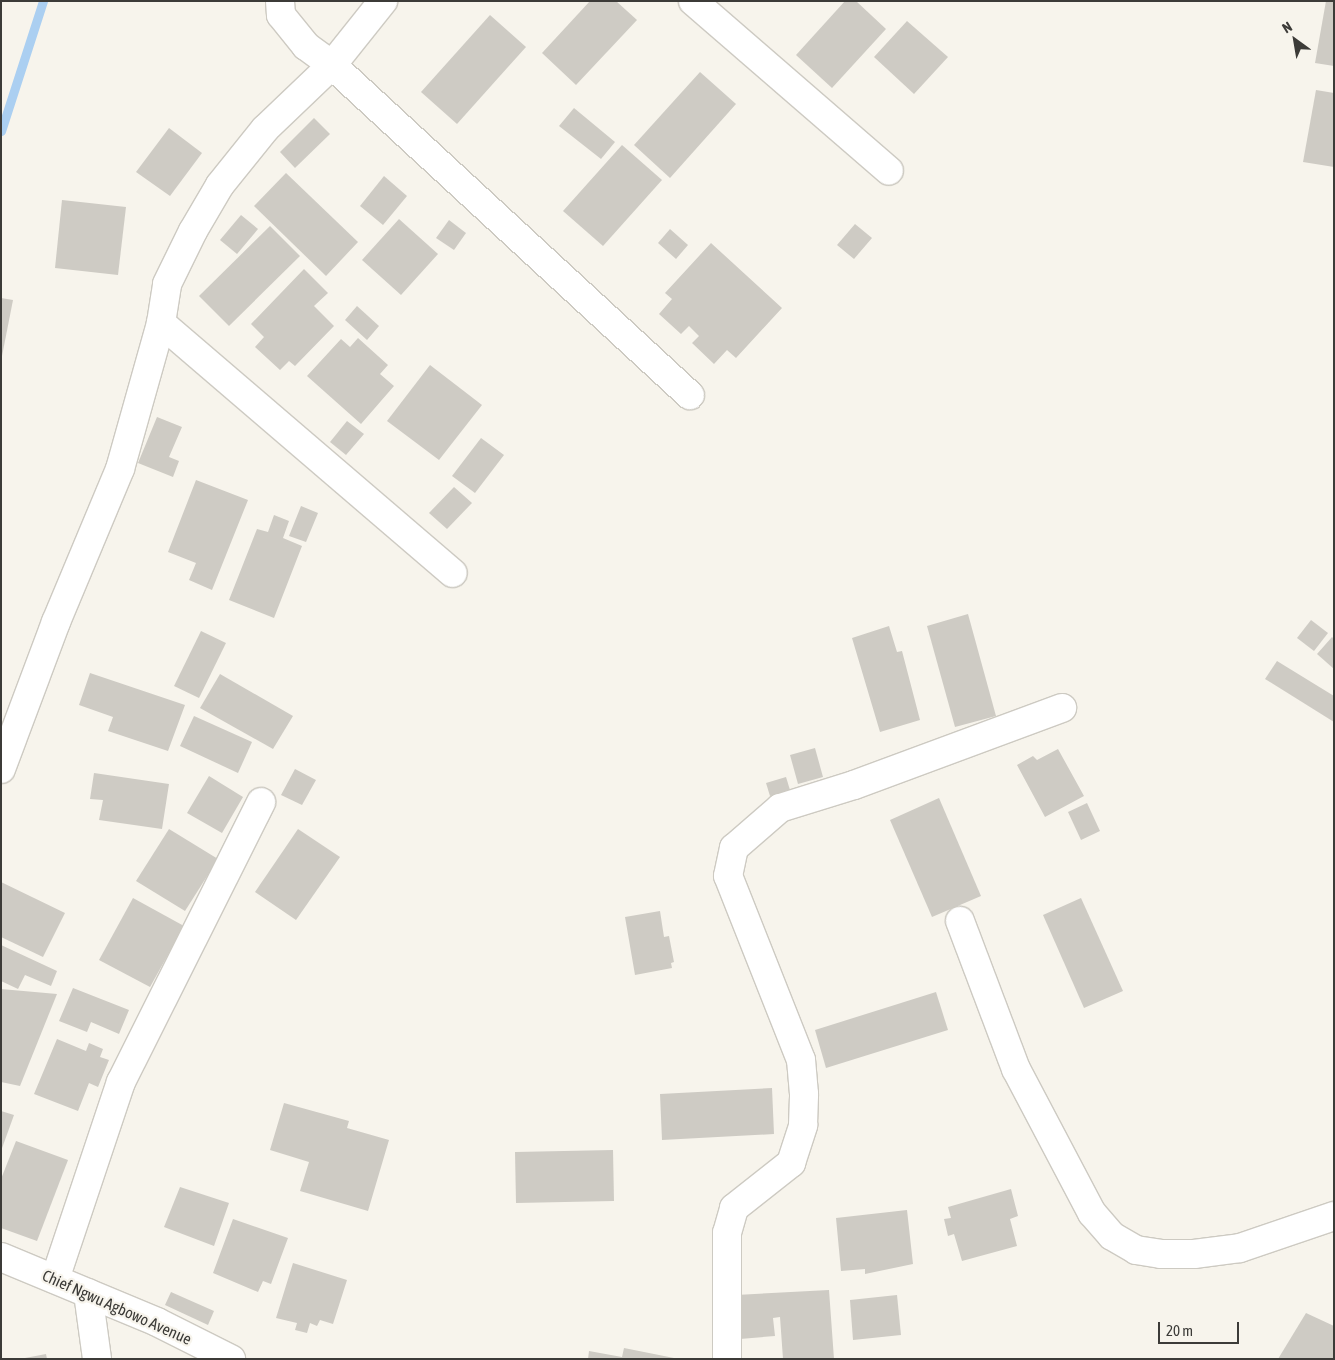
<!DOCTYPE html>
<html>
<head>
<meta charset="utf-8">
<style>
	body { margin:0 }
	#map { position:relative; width:1335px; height:1360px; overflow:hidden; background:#f7f4ec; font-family:"Asap Condensed",sans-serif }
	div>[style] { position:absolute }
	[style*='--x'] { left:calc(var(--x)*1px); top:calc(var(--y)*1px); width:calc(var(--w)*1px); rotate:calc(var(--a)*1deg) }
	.stream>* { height:9px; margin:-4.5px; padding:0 4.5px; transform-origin:4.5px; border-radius:4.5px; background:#abcff1 }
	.building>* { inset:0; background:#cecbc4 }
	.roads { filter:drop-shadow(1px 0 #cdcac2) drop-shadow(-1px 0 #cdcac2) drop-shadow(0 1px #cdcac2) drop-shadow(0 -1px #cdcac2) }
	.minor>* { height:28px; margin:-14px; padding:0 14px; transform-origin:14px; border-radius:14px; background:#fff }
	span { translate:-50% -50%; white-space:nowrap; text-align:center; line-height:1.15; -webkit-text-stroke:4.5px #f7f4ec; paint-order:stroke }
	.street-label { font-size:16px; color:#3c3b38 }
	.frame { position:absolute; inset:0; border:2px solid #3c3b38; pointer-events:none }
	.north { position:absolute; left:1270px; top:15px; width:50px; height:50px; -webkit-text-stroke:4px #f7f4ec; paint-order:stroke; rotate:328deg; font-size:14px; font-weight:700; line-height:20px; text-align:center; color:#3c3b38 }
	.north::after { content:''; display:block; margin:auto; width:18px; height:22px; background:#3c3b38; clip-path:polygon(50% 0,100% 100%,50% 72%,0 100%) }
	.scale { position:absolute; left:1158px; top:1322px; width:81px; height:22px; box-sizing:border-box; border:2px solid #3c3b38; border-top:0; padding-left:6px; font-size:15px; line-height:18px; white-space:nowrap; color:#3c3b38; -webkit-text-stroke:4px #f7f4ec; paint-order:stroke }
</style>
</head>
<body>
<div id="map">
	<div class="stream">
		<i style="--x:1;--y:131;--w:137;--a:-72.1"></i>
	</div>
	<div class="building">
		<i style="clip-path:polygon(590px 1px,616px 1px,637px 20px,576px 85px,542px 53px)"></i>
		<i style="clip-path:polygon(845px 1px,856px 1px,886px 29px,832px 88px,796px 55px)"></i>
		<i style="clip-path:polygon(1326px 1px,1334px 1px,1334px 66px,1315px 63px)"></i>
		<i style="clip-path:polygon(490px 15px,526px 47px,457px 124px,421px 92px)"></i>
		<i style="clip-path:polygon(907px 21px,948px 57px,914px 94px,874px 57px)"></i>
		<i style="clip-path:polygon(700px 72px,736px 104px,670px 178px,634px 145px)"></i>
		<i style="clip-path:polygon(1316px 90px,1334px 93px,1334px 167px,1303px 162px)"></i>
		<i style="clip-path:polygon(574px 108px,615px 142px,601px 159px,559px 126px)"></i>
		<i style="clip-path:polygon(314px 118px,330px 134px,295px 168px,280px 152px)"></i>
		<i style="clip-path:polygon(169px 128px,202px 153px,170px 196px,136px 172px)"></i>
		<i style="clip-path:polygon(622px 145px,662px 180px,603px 246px,563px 211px)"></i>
		<i style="clip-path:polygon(286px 173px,358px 242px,326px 276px,254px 206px)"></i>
		<i style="clip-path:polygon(384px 176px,407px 196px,383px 225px,360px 206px)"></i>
		<i style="clip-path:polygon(62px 200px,126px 207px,118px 275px,55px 268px)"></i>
		<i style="clip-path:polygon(241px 215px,258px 229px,237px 254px,220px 240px)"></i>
		<i style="clip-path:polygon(399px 219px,438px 254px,401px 295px,362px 260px)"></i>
		<i style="clip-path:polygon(449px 220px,466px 233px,454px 250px,436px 238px)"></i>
		<i style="clip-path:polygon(855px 224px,872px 238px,854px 259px,837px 245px)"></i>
		<i style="clip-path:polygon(270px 226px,300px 256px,229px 326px,199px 296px)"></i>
		<i style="clip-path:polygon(670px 229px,688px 245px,676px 259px,658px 243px)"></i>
		<i style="clip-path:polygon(711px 243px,782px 308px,736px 358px,727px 350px,714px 364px,692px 343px,699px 336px,689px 326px,681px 334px,659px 314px,672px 299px,665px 293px)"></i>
		<i style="clip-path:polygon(304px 269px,328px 293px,314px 306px,334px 326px,295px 366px,289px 361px,280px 370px,255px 347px,264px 337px,251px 324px)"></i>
		<i style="clip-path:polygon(1px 298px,13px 300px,2px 356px,1px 356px)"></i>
		<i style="clip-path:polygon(357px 306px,379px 326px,367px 340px,345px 320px)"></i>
		<i style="clip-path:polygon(358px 338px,388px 365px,380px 374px,394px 386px,361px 424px,307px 376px,341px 339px,350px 347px)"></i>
		<i style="clip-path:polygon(430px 365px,482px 405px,439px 460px,387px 421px)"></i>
		<i style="clip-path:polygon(157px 417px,182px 427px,169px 457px,179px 461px,173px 477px,138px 463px)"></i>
		<i style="clip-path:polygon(347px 421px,364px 434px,346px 455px,330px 442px)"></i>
		<i style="clip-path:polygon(481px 438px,504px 455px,475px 493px,452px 476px)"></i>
		<i style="clip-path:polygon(196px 480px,248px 500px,212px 590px,189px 580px,196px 563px,168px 552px)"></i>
		<i style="clip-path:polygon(454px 487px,472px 503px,447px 529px,429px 513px)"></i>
		<i style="clip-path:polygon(301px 506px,318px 513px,306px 542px,289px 536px)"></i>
		<i style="clip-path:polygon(274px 515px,289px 521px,283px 538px,302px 546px,274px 618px,229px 600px,257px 529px,268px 532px)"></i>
		<i style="clip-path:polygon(968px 614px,996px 716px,955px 727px,927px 626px)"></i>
		<i style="clip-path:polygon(1311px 620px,1328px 633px,1314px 651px,1297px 638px)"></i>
		<i style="clip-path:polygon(889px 626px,897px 652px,902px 651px,920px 720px,880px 732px,852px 638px)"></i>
		<i style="clip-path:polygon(201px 631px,226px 643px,199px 698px,174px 686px)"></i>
		<i style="clip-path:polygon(1332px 637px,1334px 639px,1334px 669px,1317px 654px)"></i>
		<i style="clip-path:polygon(1277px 661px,1334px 696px,1334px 722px,1265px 679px)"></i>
		<i style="clip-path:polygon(90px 673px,185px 705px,168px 751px,108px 731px,113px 717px,79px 705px)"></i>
		<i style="clip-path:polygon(220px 674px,293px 716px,273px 749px,200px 708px)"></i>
		<i style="clip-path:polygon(194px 716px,252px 742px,238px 773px,180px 746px)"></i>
		<i style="clip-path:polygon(815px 748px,823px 777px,798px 784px,790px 755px)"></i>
		<i style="clip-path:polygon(1058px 749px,1084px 796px,1045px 817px,1017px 765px,1033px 756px,1037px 760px)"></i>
		<i style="clip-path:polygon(295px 769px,316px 780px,302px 805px,281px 795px)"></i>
		<i style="clip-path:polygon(94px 773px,169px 784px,162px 829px,99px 820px,103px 800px,90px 799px)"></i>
		<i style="clip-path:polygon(209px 776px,243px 797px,222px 833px,187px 813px)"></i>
		<i style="clip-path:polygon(786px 777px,790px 790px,770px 796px,766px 783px)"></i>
		<i style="clip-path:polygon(939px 798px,981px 896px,932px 917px,890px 820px)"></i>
		<i style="clip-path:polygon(1087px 803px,1100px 831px,1081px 840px,1068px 812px)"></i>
		<i style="clip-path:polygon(169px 829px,218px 859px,185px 911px,136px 881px)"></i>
		<i style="clip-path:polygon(298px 829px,340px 857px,296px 920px,255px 892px)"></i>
		<i style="clip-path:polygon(1px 882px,65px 913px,43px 957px,1px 937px)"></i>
		<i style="clip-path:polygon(133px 898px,184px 926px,150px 987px,99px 960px)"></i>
		<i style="clip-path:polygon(1081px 898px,1123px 991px,1084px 1008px,1043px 915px)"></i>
		<i style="clip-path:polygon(660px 911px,664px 937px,669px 936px,674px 962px,671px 963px,672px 968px,635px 975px,625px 917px)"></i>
		<i style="clip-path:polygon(1px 945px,57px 971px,51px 986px,25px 975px,18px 989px,1px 981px)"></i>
		<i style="clip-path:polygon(73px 988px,129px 1010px,119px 1034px,91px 1022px,87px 1032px,59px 1021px)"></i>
		<i style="clip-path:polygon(1px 989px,57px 994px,20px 1086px,1px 1082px)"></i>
		<i style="clip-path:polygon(936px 992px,948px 1030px,826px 1068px,815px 1030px)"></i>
		<i style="clip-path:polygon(57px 1039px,86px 1051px,89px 1043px,103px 1049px,100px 1057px,109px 1060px,98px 1087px,89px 1083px,78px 1111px,34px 1094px)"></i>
		<i style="clip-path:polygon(772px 1088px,774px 1134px,662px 1140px,660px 1094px)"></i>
		<i style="clip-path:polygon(284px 1103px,349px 1121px,347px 1128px,389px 1140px,368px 1211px,300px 1191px,309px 1162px,270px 1150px)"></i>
		<i style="clip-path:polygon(1px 1111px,14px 1115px,1px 1151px)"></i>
		<i style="clip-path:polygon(16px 1141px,68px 1160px,37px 1241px,1px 1228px,1px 1179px)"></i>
		<i style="clip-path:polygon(613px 1150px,614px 1201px,516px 1203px,515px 1152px)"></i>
		<i style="clip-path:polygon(180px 1187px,229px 1203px,214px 1246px,164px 1227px)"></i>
		<i style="clip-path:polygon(1011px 1189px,1018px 1216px,1010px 1219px,1017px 1246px,962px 1261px,954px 1234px,948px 1236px,944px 1219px,951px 1218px,948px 1207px)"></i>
		<i style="clip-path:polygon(907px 1210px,913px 1264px,865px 1274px,865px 1269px,841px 1271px,836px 1218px)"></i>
		<i style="clip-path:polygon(233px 1219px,288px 1238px,271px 1284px,263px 1281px,258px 1292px,213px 1273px)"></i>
		<i style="clip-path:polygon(293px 1263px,347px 1280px,333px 1324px,320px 1320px,317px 1326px,310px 1323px,307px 1333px,295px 1330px,297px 1323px,276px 1318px)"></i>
		<i style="clip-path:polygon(829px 1290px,834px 1359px,783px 1359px,780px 1317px,773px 1318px,775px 1336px,740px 1339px,736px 1295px)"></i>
		<i style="clip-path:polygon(171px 1292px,214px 1311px,208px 1325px,165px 1305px)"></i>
		<i style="clip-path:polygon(897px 1295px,901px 1335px,853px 1340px,850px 1300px)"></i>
		<i style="clip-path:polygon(1306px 1313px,1334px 1326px,1334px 1359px,1278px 1359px)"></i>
		<i style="clip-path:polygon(624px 1348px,674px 1358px,674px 1359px,588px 1359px,589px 1351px,622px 1357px)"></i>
		<i style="clip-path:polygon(46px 1354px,47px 1359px,25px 1359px,25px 1358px)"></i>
	</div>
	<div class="roads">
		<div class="minor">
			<i style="--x:280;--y:1;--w:14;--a:86"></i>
			<i style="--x:281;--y:15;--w:40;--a:51"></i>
			<i style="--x:306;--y:46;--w:32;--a:36"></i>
			<i style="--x:332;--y:65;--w:487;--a:42.7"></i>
			<i style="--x:693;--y:1;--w:259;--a:40.9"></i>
			<i style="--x:161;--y:323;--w:384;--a:40.6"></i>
			<i style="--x:1;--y:769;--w:157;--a:-69.5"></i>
			<i style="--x:56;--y:622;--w:166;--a:-67.3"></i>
			<i style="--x:120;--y:469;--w:152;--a:-74.3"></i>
			<i style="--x:161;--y:323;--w:39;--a:-81"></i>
			<i style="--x:167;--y:284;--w:59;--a:-63.9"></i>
			<i style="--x:193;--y:231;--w:53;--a:-59.6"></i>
			<i style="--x:220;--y:185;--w:72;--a:-51.2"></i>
			<i style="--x:265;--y:129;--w:93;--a:-43.7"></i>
			<i style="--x:332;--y:65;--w:82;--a:-51.4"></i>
			<i style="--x:960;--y:921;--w:158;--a:69.3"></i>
			<i style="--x:1016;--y:1069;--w:163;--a:62.2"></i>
			<i style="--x:1092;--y:1213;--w:30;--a:49"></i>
			<i style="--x:1112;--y:1236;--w:28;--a:30"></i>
			<i style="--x:1136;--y:1250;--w:25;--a:9"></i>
			<i style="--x:1161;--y:1254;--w:33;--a:0"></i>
			<i style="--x:1194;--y:1254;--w:46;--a:-7.4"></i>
			<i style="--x:1240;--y:1248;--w:99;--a:-18.8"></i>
			<i style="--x:1;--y:1257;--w:169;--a:22.6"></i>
			<i style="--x:157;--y:1322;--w:83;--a:26.6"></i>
			<i style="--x:55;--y:1279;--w:208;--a:-71.5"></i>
			<i style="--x:121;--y:1082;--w:313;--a:-63.4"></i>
			<i style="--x:88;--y:1293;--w:67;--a:82.2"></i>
			<i style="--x:727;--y:1359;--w:126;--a:-90"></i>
			<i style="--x:727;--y:1233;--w:26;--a:-74"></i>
			<i style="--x:734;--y:1208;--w:73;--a:-38.3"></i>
			<i style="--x:791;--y:1163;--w:40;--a:-72"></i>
			<i style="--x:803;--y:1125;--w:31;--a:-88"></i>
			<i style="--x:804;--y:1094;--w:34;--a:-95"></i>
			<i style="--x:801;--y:1060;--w:198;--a:-111.6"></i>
			<i style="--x:728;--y:876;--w:29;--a:-78"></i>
			<i style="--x:734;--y:848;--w:61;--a:-41"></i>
			<i style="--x:780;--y:808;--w:77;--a:-17.3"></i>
			<i style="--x:854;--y:785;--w:222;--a:-20.3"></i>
		</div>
	</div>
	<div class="street-label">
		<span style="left:117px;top:1307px;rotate:24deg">Chief Ngwu Agbowo Avenue</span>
	</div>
	<div class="frame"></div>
	<div class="north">N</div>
	<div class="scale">20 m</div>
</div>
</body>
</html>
